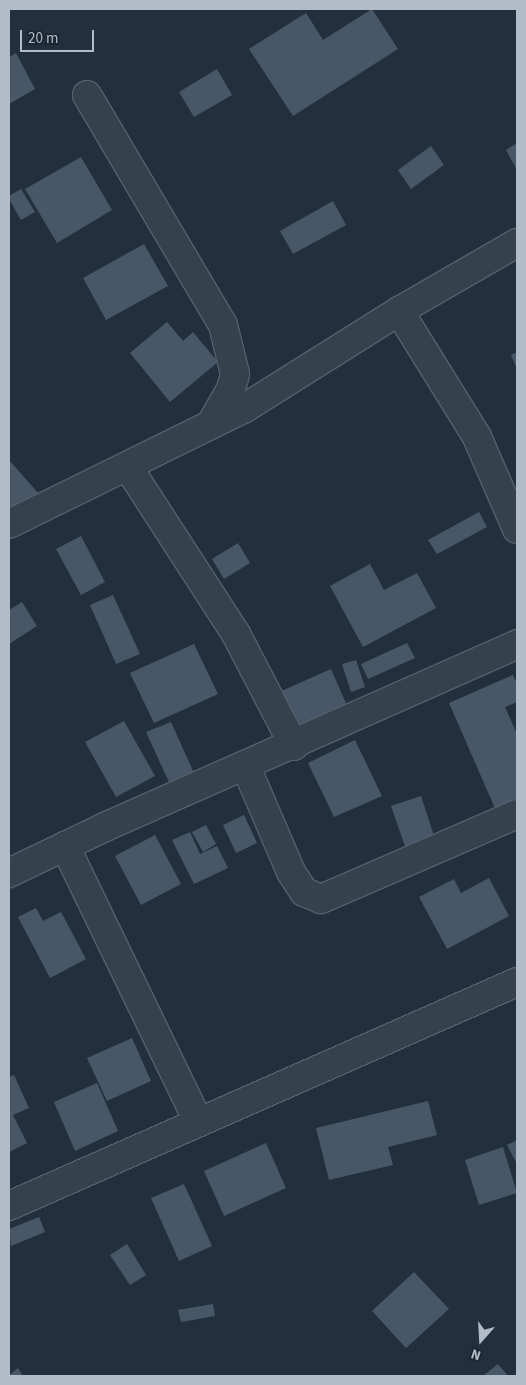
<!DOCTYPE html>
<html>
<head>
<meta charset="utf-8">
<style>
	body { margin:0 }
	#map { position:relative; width:526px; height:1385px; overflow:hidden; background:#22303e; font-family:"Source Sans 3",sans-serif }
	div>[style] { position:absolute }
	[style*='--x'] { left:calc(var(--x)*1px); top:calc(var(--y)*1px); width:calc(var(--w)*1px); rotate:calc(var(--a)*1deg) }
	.building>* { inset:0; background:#485767 }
	.roads { filter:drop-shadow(1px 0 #555f6c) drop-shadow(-1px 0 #555f6c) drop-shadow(0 1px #555f6c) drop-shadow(0 -1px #555f6c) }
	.minor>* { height:28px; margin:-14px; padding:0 14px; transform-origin:14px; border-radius:14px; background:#36414e }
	span { translate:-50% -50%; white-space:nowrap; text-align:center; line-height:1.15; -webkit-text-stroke:4.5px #1c2633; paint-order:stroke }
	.frame { position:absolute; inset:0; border:10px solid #b2bcc9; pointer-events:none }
	.north { position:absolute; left:456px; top:1315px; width:50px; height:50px; -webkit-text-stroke:4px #1c2633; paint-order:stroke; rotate:199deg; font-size:14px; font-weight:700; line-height:20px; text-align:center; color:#b2bcc9 }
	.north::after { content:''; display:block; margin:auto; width:18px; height:22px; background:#b2bcc9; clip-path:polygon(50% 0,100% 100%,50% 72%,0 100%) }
	.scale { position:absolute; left:20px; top:30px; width:74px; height:22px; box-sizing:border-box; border:2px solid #b2bcc9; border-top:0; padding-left:6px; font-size:15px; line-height:18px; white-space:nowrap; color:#b2bcc9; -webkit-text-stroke:4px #1c2633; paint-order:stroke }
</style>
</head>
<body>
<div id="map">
	<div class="building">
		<i style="clip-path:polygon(372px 9px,398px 49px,293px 116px,249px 49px,306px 13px,323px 40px)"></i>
		<i style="clip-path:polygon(16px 53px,35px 89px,9px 104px,9px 57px)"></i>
		<i style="clip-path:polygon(217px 69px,232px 95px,194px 117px,179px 92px)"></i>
		<i style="clip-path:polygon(517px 143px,517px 170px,506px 150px)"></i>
		<i style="clip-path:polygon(431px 146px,444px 165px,411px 189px,398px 170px)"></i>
		<i style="clip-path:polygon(81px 157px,112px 210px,57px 243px,25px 189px)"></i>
		<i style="clip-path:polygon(21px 189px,35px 212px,21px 220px,9px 199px,9px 196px)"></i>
		<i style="clip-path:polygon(333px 201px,346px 225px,293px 254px,280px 231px)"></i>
		<i style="clip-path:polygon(144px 244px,168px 286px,106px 320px,83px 278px)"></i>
		<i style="clip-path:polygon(167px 322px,183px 341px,193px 332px,218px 362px,170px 402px,130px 353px)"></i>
		<i style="clip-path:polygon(517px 352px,517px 369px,511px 355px)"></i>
		<i style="clip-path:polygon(9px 460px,39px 494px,17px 513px,9px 504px)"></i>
		<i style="clip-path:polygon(479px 512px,487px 527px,437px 554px,428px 540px)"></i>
		<i style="clip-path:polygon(81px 536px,105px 582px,81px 595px,56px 549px)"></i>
		<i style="clip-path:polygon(238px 543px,250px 563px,224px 579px,212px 559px)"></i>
		<i style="clip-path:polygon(370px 564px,384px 590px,417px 573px,436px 608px,363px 647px,330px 586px)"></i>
		<i style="clip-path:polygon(113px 595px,140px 654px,116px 664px,90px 605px)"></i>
		<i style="clip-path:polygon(22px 602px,37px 626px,9px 644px,9px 610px)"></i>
		<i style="clip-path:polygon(407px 643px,415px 658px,368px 679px,361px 664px)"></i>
		<i style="clip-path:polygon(194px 644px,218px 694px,154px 723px,130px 673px)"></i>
		<i style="clip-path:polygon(356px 660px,365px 687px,351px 692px,342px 664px)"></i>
		<i style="clip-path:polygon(331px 669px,348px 708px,295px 729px,279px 692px)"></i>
		<i style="clip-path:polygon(513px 675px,517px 684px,517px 702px,505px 707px,517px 734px,517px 823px,504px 829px,449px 703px)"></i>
		<i style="clip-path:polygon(124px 721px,155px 776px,116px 797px,85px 742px)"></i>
		<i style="clip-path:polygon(171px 722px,198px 782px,174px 793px,146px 732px)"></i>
		<i style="clip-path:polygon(355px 740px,382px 796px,334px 817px,308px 763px)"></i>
		<i style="clip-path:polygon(421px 796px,436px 842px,407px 852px,391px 806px)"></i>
		<i style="clip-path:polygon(244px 815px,257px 843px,236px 853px,223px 825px)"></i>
		<i style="clip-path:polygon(206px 825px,216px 844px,203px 852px,192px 832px)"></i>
		<i style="clip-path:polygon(190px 832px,200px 854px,217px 846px,228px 868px,194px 884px,172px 840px)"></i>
		<i style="clip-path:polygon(155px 835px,181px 884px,141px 905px,115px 856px)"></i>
		<i style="clip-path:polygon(489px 878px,509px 916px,447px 949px,419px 897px,454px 879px,461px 893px)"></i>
		<i style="clip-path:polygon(36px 908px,43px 921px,61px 912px,86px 959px,50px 978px,18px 917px)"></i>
		<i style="clip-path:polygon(132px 1038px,151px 1081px,107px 1101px,87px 1058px)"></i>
		<i style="clip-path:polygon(14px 1075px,29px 1108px,13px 1115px,27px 1143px,9px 1152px,9px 1077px)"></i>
		<i style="clip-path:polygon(97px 1083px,118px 1131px,75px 1151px,54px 1102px)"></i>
		<i style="clip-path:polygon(428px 1101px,437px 1135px,388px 1147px,393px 1165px,329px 1180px,316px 1128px)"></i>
		<i style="clip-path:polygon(517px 1140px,517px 1164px,507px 1145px)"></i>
		<i style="clip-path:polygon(266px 1143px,286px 1188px,224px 1216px,204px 1171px)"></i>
		<i style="clip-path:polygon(503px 1147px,517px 1193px,479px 1205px,465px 1160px)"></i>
		<i style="clip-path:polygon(184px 1184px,212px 1246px,179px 1261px,151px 1198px)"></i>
		<i style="clip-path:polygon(39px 1217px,45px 1232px,11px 1246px,9px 1229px)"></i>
		<i style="clip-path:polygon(127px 1244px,146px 1275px,130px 1285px,110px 1255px)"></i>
		<i style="clip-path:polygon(414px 1272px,449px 1309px,406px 1348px,372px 1311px)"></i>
		<i style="clip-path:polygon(213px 1304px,215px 1316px,181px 1322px,178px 1310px)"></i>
		<i style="clip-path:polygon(498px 1364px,508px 1376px,483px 1376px)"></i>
		<i style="clip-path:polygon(18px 1368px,23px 1376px,9px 1376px,9px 1375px)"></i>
	</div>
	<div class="roads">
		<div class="minor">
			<i style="--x:87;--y:95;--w:267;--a:59.4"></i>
			<i style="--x:223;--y:325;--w:50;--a:76.2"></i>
			<i style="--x:235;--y:374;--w:16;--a:105"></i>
			<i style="--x:231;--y:389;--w:40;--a:119.7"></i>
			<i style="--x:399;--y:311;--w:148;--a:58.2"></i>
			<i style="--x:477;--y:437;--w:100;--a:66.5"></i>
			<i style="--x:128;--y:467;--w:199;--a:57.1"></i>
			<i style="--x:236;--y:634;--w:126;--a:62.6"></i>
			<i style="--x:9;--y:524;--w:263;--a:-26.2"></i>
			<i style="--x:245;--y:408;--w:182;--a:-32.2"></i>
			<i style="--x:399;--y:311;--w:136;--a:-30"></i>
			<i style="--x:246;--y:767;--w:114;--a:66.8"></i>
			<i style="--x:291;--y:872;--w:24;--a:57"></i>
			<i style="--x:304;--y:892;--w:18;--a:22"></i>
			<i style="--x:321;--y:899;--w:214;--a:-23.4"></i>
			<i style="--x:65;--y:846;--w:305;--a:64.2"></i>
			<i style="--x:9;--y:873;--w:106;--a:-25.6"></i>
			<i style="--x:105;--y:827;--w:451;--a:-23.9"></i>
			<i style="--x:9;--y:1206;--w:555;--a:-23.79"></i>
		</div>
	</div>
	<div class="frame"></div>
	<div class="north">N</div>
	<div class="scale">20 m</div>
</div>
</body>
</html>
